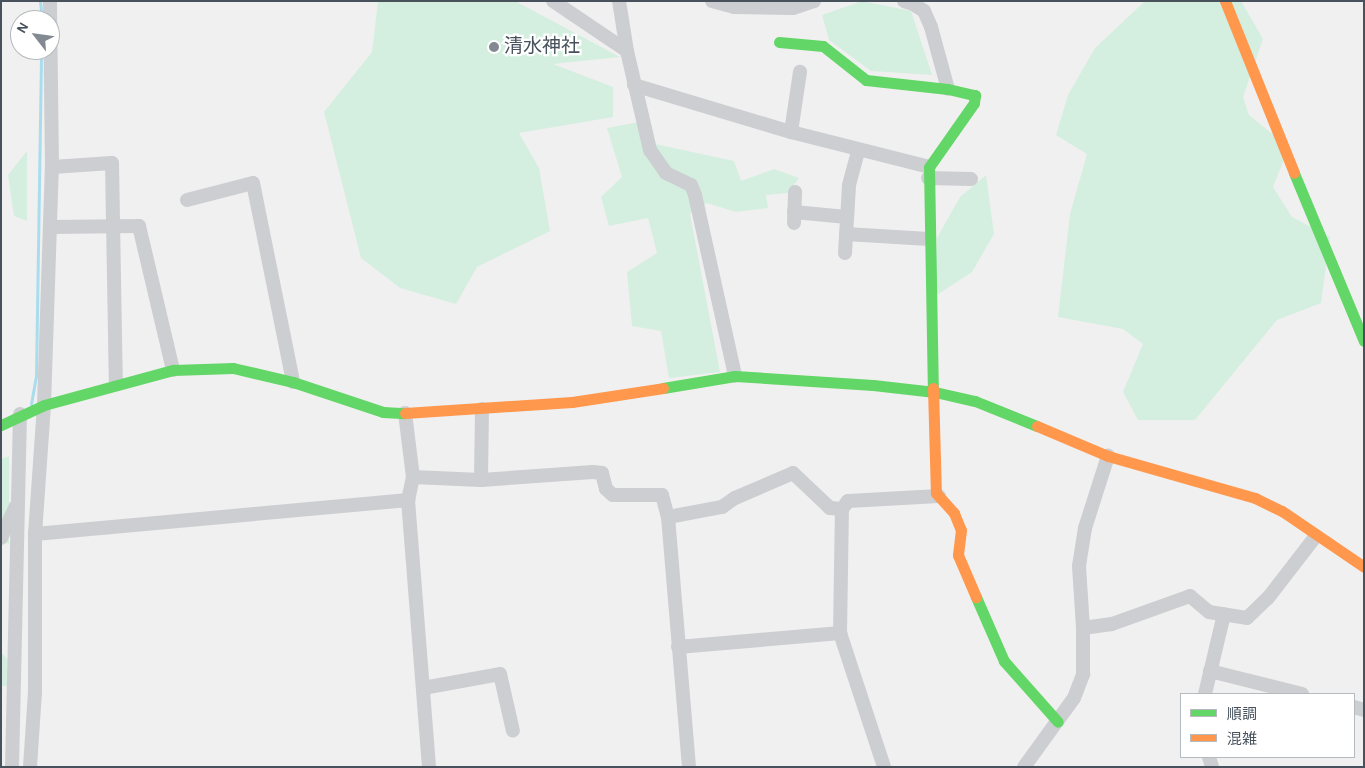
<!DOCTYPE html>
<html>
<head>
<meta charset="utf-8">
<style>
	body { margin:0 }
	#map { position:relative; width:1365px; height:768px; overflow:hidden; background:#f1f0f0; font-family:"Alegreya Sans","Noto Sans JP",sans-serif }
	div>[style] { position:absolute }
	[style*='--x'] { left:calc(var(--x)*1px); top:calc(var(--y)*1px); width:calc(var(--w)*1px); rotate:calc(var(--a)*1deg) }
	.green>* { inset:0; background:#d4efe0 }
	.stream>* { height:3px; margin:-1.5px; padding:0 1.5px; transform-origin:1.5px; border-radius:1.5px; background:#a9ddee }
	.street>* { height:14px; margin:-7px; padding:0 7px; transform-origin:7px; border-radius:7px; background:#ccced1 }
	.fast>* { height:11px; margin:-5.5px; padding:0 5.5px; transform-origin:5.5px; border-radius:5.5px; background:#63d668 }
	.slow>* { height:11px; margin:-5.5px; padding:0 5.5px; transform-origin:5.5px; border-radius:5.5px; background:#ff974d }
	.dots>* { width:14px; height:14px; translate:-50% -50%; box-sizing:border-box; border:2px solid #fff; border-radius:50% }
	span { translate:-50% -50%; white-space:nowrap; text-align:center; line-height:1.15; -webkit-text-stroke:4.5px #fff; paint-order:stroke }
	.poi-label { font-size:19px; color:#47525d }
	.left { translate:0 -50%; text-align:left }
	.frame { position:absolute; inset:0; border:2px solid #47525d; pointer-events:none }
	.legend { position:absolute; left:1180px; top:693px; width:175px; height:65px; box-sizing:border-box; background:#fff; border:1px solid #b5babe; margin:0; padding:6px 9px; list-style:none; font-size:15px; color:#47525d }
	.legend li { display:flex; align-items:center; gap:10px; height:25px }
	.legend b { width:25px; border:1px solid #b5babe }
	.north { position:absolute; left:10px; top:10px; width:50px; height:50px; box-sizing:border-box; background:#fff; border:1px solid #b5babe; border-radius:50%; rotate:300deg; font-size:14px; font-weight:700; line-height:20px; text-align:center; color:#47525d }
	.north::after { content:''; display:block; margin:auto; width:18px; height:22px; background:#828990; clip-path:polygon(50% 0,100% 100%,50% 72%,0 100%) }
</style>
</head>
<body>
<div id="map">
	<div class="green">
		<i style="clip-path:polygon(378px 1px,515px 1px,620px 57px,553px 64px,613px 87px,613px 117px,519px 133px,539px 168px,550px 231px,477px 267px,456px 304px,400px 288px,361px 258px,324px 112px,372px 52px)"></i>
		<i style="clip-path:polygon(862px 1px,911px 11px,932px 75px,871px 71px,829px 40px,822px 15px)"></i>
		<i style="clip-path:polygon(1145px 1px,1241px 1px,1263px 39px,1243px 97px,1249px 115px,1289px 147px,1273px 187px,1292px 217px,1330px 237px,1321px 303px,1277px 320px,1195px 420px,1138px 420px,1123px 392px,1143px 344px,1123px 329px,1058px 317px,1070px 214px,1087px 154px,1056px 135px,1068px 95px,1095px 48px)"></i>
		<i style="clip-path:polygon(639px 122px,655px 144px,734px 161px,741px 181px,774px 169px,799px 178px,788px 193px,766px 195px,768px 208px,736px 212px,707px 203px,690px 214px,720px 372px,669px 378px,661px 331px,632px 326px,627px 272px,657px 253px,648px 218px,609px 226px,601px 197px,622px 177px,607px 128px)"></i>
		<i style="clip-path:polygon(27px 151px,27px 221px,14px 216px,8px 175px)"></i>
		<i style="clip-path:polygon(986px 175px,994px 234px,972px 272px,935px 296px,937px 238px,960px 197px)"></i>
		<i style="clip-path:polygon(9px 456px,9px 544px,1px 542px,1px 459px)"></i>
		<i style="clip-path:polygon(1px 652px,7px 659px,9px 686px,1px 686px)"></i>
	</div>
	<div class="stream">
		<i style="--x:40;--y:1;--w:19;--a:84"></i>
		<i style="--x:31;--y:404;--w:28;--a:-80"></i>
		<i style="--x:36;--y:376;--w:326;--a:-89.1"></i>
	</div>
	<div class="street">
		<i style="--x:553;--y:1;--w:89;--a:34"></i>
		<i style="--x:619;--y:1;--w:51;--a:80.9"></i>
		<i style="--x:627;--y:51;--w:102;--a:76.9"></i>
		<i style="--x:650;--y:150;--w:28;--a:55"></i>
		<i style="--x:666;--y:173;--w:28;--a:26"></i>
		<i style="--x:691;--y:185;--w:11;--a:68"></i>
		<i style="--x:695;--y:195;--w:185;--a:77.5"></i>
		<i style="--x:712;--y:1;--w:23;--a:15"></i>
		<i style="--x:734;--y:7;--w:59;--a:1"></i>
		<i style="--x:793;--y:8;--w:22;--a:-18"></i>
		<i style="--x:904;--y:1;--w:9;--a:18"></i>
		<i style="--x:913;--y:4;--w:13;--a:32"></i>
		<i style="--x:924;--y:11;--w:17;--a:66"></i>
		<i style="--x:931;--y:27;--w:64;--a:74.7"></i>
		<i style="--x:634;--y:85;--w:164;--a:16.7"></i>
		<i style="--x:791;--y:132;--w:142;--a:14.2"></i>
		<i style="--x:791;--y:132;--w:61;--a:-81.5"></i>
		<i style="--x:52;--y:167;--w:60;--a:-3.8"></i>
		<i style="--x:112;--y:163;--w:221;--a:89"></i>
		<i style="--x:928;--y:178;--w:43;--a:1.3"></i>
		<i style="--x:187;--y:200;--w:68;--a:-14.4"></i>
		<i style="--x:253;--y:183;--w:203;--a:78.6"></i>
		<i style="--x:794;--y:212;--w:53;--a:5.4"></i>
		<i style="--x:794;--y:223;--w:31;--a:-88"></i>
		<i style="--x:50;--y:227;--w:89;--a:-0.6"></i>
		<i style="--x:139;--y:226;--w:148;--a:76.7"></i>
		<i style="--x:846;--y:234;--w:83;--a:3.4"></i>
		<i style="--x:845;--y:253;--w:68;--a:-86.6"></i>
		<i style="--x:849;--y:185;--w:35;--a:-75"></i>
		<i style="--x:405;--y:413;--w:64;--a:82.9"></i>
		<i style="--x:413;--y:477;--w:24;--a:102"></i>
		<i style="--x:408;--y:500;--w:268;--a:85.5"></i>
		<i style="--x:413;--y:477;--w:68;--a:2.5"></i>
		<i style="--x:481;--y:480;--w:112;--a:-4.1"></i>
		<i style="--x:593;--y:472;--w:9;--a:6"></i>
		<i style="--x:602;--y:473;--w:16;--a:76"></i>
		<i style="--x:606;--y:489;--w:9;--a:41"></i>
		<i style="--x:613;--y:495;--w:49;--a:0"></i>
		<i style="--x:662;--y:495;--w:23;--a:75"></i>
		<i style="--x:668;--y:517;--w:251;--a:85.2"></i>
		<i style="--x:481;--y:480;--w:71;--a:-89.2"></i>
		<i style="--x:668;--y:517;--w:55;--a:-10.5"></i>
		<i style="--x:722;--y:507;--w:16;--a:-35"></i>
		<i style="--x:735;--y:498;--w:63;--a:-23.3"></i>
		<i style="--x:793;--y:473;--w:51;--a:43.4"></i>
		<i style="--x:830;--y:508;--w:12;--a:5"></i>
		<i style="--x:35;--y:534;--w:375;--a:-5.2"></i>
		<i style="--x:1;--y:538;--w:35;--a:-65"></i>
		<i style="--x:1083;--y:628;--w:29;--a:-8"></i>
		<i style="--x:1112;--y:624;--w:83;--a:-19.7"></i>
		<i style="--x:1190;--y:596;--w:25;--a:40"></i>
		<i style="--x:1209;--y:612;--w:38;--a:9"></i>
		<i style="--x:1247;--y:618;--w:29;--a:-44"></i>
		<i style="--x:1268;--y:598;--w:78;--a:-52.3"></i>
		<i style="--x:840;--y:633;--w:141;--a:71.8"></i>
		<i style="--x:678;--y:647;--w:163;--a:-4.9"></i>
		<i style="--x:840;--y:633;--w:124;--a:-89.1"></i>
		<i style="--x:842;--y:509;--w:10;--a:-53"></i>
		<i style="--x:848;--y:501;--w:91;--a:-3.1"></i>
		<i style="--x:1210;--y:671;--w:95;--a:14"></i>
		<i style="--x:423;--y:688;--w:78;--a:-10.3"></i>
		<i style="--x:500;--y:674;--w:58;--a:77.2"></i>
		<i style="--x:1205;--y:694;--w:82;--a:-76.6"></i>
		<i style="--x:1354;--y:707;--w:10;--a:17"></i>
		<i style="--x:1209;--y:757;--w:10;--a:73"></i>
		<i style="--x:12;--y:767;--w:353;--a:-88.7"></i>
		<i style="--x:30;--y:767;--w:75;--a:-86.2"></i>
		<i style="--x:35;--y:692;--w:158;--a:-90"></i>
		<i style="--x:35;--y:534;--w:129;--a:-86"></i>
		<i style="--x:44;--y:405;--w:238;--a:-88.1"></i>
		<i style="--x:52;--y:167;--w:166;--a:-90.7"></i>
		<i style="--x:1024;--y:767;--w:85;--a:-54.1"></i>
		<i style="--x:1074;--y:698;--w:26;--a:-69"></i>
		<i style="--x:1083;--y:674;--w:46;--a:-90"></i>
		<i style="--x:1083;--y:628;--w:62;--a:-93.7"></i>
		<i style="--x:1079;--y:566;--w:38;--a:-81"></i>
		<i style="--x:1085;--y:528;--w:76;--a:-72.3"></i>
	</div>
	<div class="fast">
		<i style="--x:779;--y:42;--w:44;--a:5.2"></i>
		<i style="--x:823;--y:46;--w:55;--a:38.3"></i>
		<i style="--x:866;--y:80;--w:82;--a:6.3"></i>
		<i style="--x:948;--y:89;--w:28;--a:13"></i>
		<i style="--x:975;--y:95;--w:8;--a:97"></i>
		<i style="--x:974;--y:103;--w:78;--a:125.1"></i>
		<i style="--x:929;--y:167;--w:221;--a:89"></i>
		<i style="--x:1294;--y:173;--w:182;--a:67.4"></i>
		<i style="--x:663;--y:388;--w:73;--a:-9.5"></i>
		<i style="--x:735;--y:376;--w:138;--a:3.7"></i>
		<i style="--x:873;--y:385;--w:62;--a:6.4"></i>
		<i style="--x:935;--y:392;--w:41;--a:12.7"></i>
		<i style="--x:975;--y:401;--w:67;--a:22"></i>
		<i style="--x:1;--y:425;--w:47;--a:-24.9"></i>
		<i style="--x:44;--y:405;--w:134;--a:-15.2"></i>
		<i style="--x:173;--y:370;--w:60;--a:-1.9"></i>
		<i style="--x:233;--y:368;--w:62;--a:13.1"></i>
		<i style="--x:293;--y:382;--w:95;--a:18.4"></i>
		<i style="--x:383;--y:412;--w:22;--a:3"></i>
		<i style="--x:976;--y:597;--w:70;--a:66.4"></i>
		<i style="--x:1004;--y:661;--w:81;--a:48.5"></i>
	</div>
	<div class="slow">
		<i style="--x:1225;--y:1;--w:185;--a:68.1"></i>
		<i style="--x:933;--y:388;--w:105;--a:88.4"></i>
		<i style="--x:936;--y:493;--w:27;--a:48"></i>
		<i style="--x:954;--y:513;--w:18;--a:68"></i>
		<i style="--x:961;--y:530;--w:25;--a:97"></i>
		<i style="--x:958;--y:555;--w:46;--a:66.8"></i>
		<i style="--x:405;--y:413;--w:167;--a:-3.8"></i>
		<i style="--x:572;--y:402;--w:92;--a:-8.7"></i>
		<i style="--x:1037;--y:426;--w:77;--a:22.9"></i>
		<i style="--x:1108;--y:456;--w:153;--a:15.9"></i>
		<i style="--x:1255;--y:498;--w:30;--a:26"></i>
		<i style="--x:1282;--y:511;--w:99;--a:34.3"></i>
	</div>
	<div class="dots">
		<i style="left:494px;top:47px;background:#828990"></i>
	</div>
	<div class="poi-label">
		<span class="left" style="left:504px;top:47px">清水神社</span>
	</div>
	<div class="frame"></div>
	<ul class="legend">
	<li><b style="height:6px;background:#63d668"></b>順調</li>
	<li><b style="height:6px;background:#ff974d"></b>混雑</li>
	</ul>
	<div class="north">N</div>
</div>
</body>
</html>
